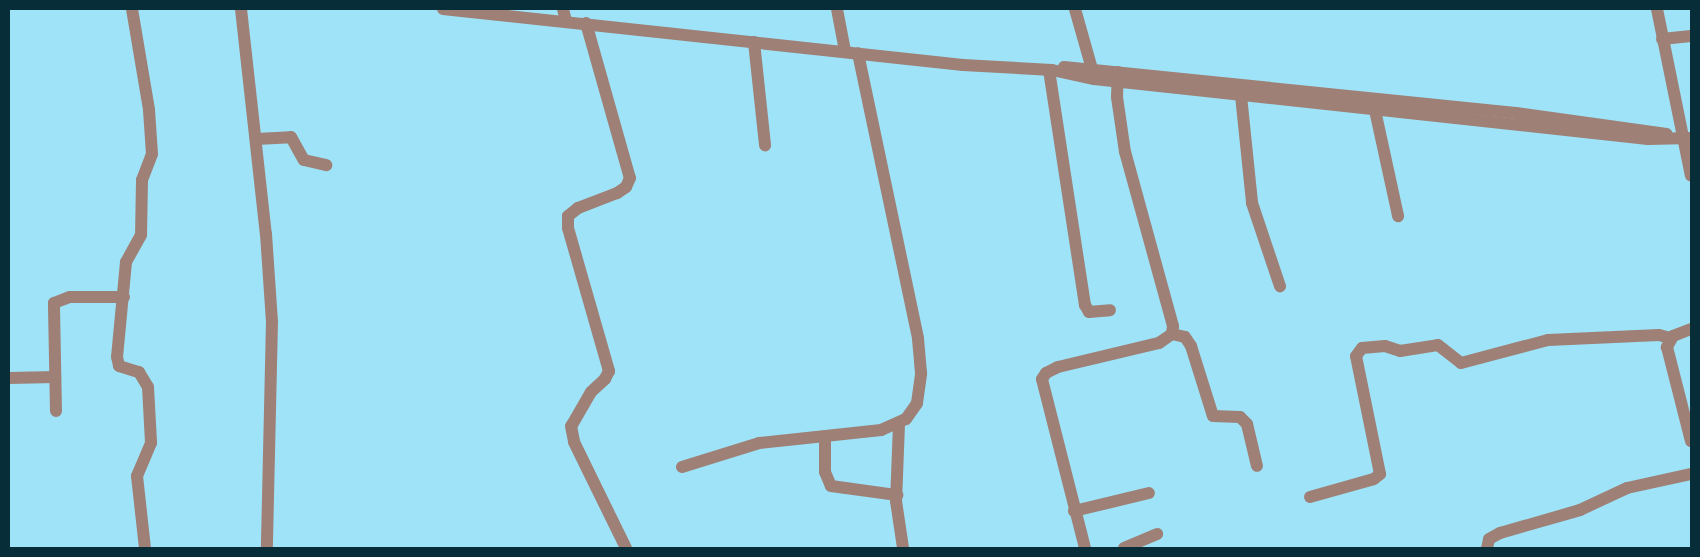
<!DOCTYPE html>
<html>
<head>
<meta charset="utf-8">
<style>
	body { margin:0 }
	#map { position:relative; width:1700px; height:557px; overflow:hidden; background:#9fe3f8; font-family:Barlow,sans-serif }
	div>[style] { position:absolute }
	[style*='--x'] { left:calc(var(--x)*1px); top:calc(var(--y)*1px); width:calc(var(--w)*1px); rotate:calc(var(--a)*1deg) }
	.minor>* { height:12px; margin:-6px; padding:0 6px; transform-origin:6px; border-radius:6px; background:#9f8076 }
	span { translate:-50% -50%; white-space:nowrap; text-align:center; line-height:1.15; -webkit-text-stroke:4.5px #f1f9fc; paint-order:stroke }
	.frame { position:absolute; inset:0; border:10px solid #062d38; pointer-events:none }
</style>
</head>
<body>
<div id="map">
	<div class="minor">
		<i style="--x:132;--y:9;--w:102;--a:80.4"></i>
		<i style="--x:149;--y:110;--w:44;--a:86.1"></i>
		<i style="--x:152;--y:154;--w:28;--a:111"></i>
		<i style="--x:142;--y:180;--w:55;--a:91"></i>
		<i style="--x:141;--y:235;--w:31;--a:119"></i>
		<i style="--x:126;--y:262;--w:95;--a:95.4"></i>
		<i style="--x:117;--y:357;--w:9;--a:77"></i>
		<i style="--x:119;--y:366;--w:21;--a:17"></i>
		<i style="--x:139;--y:372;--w:17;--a:59"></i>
		<i style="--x:148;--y:387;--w:56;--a:86.9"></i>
		<i style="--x:151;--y:443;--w:36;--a:113"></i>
		<i style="--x:137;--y:476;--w:72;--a:83.7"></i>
		<i style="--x:241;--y:9;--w:226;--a:83.7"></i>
		<i style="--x:266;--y:234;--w:87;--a:86.1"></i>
		<i style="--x:272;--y:321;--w:227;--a:91.3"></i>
		<i style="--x:443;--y:9;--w:523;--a:6.15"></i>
		<i style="--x:963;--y:65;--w:89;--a:3.2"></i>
		<i style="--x:1052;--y:70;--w:43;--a:12.1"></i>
		<i style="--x:1094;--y:79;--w:557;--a:6.18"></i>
		<i style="--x:1648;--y:139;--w:43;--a:-1.3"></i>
		<i style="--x:563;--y:9;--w:12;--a:76"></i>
		<i style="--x:837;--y:9;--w:43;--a:79.2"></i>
		<i style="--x:1075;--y:9;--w:62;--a:74.2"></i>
		<i style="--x:1657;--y:9;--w:170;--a:78.5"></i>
		<i style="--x:586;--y:23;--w:161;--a:74.2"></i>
		<i style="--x:630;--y:178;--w:10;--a:114"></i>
		<i style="--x:626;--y:187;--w:11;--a:146"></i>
		<i style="--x:617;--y:193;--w:42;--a:159"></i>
		<i style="--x:578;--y:208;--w:13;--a:141"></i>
		<i style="--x:568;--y:216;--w:12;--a:90"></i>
		<i style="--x:568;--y:228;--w:149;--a:74"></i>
		<i style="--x:609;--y:371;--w:9;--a:117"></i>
		<i style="--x:605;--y:379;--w:19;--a:137"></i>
		<i style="--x:591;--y:392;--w:39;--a:120"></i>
		<i style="--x:571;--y:426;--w:16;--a:79"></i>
		<i style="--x:574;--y:442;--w:118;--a:63.9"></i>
		<i style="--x:1662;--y:39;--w:29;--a:-6"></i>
		<i style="--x:754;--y:42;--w:104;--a:83.9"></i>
		<i style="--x:1064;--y:67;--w:454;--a:5.8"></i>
		<i style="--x:1516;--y:113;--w:152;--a:7.9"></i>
		<i style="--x:1049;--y:70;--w:238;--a:81.3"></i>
		<i style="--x:1085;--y:305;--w:8;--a:60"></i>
		<i style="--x:1089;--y:312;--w:21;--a:-5"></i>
		<i style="--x:1240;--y:86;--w:118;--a:84.1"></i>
		<i style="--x:1252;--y:203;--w:88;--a:71.4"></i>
		<i style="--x:1373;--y:101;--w:118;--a:77.7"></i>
		<i style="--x:256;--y:139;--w:35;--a:-3"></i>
		<i style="--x:291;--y:137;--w:26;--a:61"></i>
		<i style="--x:304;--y:160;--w:23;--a:13"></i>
		<i style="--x:1691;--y:329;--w:19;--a:159"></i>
		<i style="--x:1673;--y:336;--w:13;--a:119"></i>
		<i style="--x:1667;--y:347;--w:97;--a:75.7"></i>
		<i style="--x:1172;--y:334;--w:13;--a:13"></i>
		<i style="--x:1185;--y:337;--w:11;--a:56"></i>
		<i style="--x:1191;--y:346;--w:73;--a:72.6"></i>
		<i style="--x:1213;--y:416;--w:27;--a:2"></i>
		<i style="--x:1240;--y:417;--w:10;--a:45"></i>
		<i style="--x:1247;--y:424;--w:43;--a:76.6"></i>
		<i style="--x:9;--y:378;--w:46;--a:-1.2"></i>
		<i style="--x:56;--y:411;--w:108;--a:-91.1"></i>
		<i style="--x:54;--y:303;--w:17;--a:-21"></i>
		<i style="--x:70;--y:297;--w:54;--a:0"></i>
		<i style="--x:899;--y:424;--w:77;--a:92.2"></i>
		<i style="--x:896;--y:501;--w:48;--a:81.5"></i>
		<i style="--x:825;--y:436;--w:36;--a:90"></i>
		<i style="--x:825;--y:472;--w:15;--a:67"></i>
		<i style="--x:831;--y:486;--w:67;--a:7.8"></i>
		<i style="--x:682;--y:467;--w:81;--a:-17.3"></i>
		<i style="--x:759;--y:443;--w:123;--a:-6.1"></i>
		<i style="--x:881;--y:430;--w:27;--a:-24"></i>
		<i style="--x:906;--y:419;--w:19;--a:-55"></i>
		<i style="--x:917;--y:403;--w:30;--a:-82"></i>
		<i style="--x:921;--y:373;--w:35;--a:-95"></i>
		<i style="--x:918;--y:338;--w:291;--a:-101.9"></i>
		<i style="--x:1310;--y:497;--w:66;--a:-15.7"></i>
		<i style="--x:1374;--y:479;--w:8;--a:-40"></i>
		<i style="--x:1380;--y:474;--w:120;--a:-101.5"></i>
		<i style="--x:1356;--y:356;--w:10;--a:-53"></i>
		<i style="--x:1362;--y:348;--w:23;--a:-5"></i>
		<i style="--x:1385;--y:346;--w:16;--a:18"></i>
		<i style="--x:1400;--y:351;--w:38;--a:-9"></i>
		<i style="--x:1438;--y:345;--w:29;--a:38"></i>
		<i style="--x:1461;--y:363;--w:90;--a:-14.8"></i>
		<i style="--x:1548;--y:340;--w:111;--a:-2.6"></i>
		<i style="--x:1659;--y:335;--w:11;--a:15"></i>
		<i style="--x:1074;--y:511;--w:77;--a:-13.5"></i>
		<i style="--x:1085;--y:548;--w:174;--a:-104.3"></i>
		<i style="--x:1042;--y:379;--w:7;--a:-56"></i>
		<i style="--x:1046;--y:373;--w:13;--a:-27"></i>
		<i style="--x:1058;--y:367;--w:104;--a:-13.4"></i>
		<i style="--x:1159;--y:343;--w:16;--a:-35"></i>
		<i style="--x:1172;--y:334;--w:8;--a:-83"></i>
		<i style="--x:1173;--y:326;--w:180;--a:-105.4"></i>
		<i style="--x:1125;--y:152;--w:56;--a:-98.3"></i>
		<i style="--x:1117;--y:97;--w:25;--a:-88"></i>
		<i style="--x:1124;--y:548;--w:36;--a:-23"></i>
		<i style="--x:1487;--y:548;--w:9;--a:-77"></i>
		<i style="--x:1489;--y:539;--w:13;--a:-29"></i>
		<i style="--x:1500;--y:533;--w:83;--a:-16"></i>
		<i style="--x:1580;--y:510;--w:52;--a:-25.1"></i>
		<i style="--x:1627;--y:488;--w:66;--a:-12.3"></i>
	</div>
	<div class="frame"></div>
</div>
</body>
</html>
